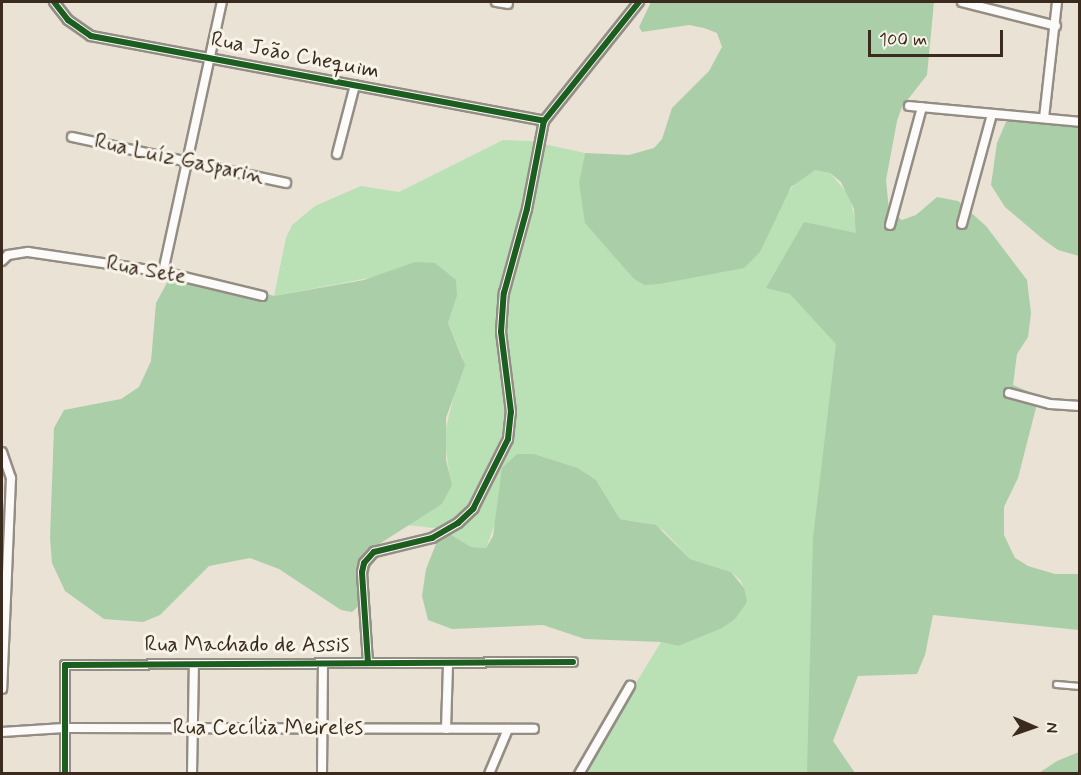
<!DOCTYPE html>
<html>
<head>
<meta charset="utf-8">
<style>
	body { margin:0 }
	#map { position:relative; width:1081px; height:775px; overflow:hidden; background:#eae2d4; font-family:Mynerve,sans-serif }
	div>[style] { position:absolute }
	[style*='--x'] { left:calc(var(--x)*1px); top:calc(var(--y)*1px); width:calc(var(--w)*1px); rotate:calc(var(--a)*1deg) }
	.green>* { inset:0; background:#bae0b6 }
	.forest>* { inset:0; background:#aacea8 }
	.roads { filter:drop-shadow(2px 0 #938d84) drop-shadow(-2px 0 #938d84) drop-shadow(0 2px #938d84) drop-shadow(0 -2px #938d84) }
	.lane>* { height:4.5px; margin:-2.25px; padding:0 2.25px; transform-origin:2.25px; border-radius:2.25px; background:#fcfbf9 }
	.street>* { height:8px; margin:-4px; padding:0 4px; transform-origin:4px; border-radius:4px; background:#fcfbf9 }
	.cycleway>* { height:6px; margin:-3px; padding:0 3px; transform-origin:3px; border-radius:3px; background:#1b5e20 }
	span { translate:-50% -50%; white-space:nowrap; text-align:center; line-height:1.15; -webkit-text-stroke:6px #f7f3e8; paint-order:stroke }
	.street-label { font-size:22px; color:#3b2a1e }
	.frame { position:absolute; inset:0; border:3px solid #3b2a1e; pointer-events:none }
	.north { position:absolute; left:1003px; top:697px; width:60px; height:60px; -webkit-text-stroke:4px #f7f3e8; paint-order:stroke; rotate:92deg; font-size:16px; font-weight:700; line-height:24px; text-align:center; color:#3b2a1e }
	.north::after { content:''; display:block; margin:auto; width:21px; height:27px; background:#3b2a1e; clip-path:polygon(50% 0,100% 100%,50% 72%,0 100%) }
	.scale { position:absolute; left:868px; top:30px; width:135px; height:27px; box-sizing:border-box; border:3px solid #3b2a1e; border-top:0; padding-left:8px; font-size:18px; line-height:21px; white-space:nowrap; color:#3b2a1e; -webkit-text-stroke:4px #f7f3e8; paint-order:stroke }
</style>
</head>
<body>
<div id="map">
	<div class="green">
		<i style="clip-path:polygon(503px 140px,530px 141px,585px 153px,579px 182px,617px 258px,634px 279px,659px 284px,760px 252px,785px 197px,801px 176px,815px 170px,830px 173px,849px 195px,857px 227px,813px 773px,581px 773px,661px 642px,678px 646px,735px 619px,744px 588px,740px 580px,731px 572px,690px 559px,663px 530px,646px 523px,620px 519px,596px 480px,578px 468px,534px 454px,496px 521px,486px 548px,471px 547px,442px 529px,407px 525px,442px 504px,451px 485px,444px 436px,463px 358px,448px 323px,457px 296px,379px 276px,274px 296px,286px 238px,292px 225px,315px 206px,361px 186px,399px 192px)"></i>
	</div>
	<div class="forest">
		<i style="clip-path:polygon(651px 2px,934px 2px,927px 75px,902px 107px,897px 121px,886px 180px,889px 211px,902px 220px,916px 215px,937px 197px,958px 201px,986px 226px,1027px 280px,1031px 313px,1028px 337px,1017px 354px,1013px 385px,1039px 396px,1018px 478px,1004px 507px,1004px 535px,1015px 558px,1028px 566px,1055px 574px,1079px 574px,1079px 630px,933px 615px,925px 655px,917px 674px,858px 676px,833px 741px,855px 773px,807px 773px,813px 538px,836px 344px,790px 294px,766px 288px,804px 222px,856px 233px,854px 209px,841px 182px,830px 173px,815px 170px,791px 187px,760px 252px,744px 268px,659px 284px,645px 285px,634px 279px,585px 223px,579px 182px,585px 153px,629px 155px,654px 148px,662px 139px,672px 108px,709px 71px,722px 47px,717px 33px,704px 28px,689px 25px,642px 32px,639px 27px)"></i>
		<i style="clip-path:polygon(1031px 114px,1079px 116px,1079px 256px,1058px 250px,1044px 240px,1005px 207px,991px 185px,997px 143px,1006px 122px,1016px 115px)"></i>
		<i style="clip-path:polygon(415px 262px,435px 263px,456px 280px,457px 296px,448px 323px,465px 365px,446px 418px,446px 460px,452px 485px,442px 504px,376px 546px,361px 604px,352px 612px,341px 610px,279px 569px,250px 558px,209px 566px,160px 615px,143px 622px,104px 619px,65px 591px,52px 563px,50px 538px,54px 428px,64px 410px,121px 399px,139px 387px,151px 361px,156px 303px,168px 281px,180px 275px,209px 276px,274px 296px,364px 280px)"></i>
		<i style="clip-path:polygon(517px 454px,534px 454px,578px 468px,596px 480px,620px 519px,656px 525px,690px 559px,731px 572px,744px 588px,747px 602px,735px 619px,722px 628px,678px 646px,661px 642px,585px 639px,543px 625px,452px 629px,428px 620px,422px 596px,426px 569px,442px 529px,471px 547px,486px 548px,493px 536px,502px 468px)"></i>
		<i style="clip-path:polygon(1079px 752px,1079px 773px,1039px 773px,1057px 761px)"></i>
	</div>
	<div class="roads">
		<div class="lane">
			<i style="--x:1056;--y:684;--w:24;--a:5"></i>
		</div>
		<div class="street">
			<i style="--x:54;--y:2;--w:23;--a:52"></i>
			<i style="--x:68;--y:20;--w:28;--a:35"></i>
			<i style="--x:91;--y:36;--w:461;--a:10.6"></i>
			<i style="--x:496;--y:2;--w:12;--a:9"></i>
			<i style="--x:962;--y:2;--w:97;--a:14.3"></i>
			<i style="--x:909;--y:106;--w:172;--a:5.3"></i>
			<i style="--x:1044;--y:118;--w:117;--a:-83.6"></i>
			<i style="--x:72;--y:137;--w:219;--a:12.1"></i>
			<i style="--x:337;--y:154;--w:71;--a:-75.4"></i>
			<i style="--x:962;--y:224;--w:114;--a:-74.7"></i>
			<i style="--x:890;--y:225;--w:122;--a:-74.8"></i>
			<i style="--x:2;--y:261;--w:8;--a:-45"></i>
			<i style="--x:8;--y:255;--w:20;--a:-9"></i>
			<i style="--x:28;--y:252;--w:136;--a:8.4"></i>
			<i style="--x:163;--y:272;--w:102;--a:13.6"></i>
			<i style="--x:163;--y:272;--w:276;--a:-77.7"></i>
			<i style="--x:1009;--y:393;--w:42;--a:15"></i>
			<i style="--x:1050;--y:404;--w:30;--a:4"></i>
			<i style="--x:2;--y:452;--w:28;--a:71"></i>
			<i style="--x:11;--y:478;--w:211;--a:92.4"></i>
			<i style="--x:368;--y:663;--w:91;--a:-93.8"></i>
			<i style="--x:362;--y:572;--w:9;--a:-77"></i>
			<i style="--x:364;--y:563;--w:15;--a:-48"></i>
			<i style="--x:374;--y:552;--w:60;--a:-13.6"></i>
			<i style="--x:432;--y:538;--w:30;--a:-30"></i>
			<i style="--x:458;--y:523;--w:21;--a:-43"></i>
			<i style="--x:473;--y:509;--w:78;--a:-63.4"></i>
			<i style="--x:508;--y:439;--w:27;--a:-84"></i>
			<i style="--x:511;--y:412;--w:81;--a:-97.1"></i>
			<i style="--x:501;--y:332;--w:39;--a:-86"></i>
			<i style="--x:504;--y:293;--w:87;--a:-74.7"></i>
			<i style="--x:527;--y:209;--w:90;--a:-79.1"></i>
			<i style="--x:544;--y:121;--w:152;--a:-51.4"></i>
			<i style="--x:446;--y:729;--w:65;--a:-88.2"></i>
			<i style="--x:2;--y:732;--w:62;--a:-3.7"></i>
			<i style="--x:64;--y:728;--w:470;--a:0.1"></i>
			<i style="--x:65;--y:774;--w:109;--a:-90"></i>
			<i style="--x:65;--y:665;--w:508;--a:-0.34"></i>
			<i style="--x:192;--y:774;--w:110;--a:-89"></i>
			<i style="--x:322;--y:774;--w:110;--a:-89.5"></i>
			<i style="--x:489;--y:774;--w:49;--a:-67.1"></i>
			<i style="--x:579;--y:774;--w:102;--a:-59.9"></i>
		</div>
	</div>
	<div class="cycleway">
		<i style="--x:54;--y:2;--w:23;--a:52"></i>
		<i style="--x:68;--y:20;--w:28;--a:35"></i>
		<i style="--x:91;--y:36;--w:461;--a:10.6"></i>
		<i style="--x:368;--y:663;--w:91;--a:-93.8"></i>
		<i style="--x:362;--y:572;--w:9;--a:-77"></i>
		<i style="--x:364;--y:563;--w:15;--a:-48"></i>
		<i style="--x:374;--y:552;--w:60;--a:-13.6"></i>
		<i style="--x:432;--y:538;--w:30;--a:-30"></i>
		<i style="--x:458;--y:523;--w:21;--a:-43"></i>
		<i style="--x:473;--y:509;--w:78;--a:-63.4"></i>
		<i style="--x:508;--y:439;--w:27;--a:-84"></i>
		<i style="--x:511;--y:412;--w:81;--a:-97.1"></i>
		<i style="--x:501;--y:332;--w:39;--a:-86"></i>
		<i style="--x:504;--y:293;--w:87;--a:-74.7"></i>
		<i style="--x:527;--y:209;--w:90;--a:-79.1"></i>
		<i style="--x:544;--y:121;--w:152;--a:-51.4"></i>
		<i style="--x:65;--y:774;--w:109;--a:-90"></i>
		<i style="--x:65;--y:665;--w:508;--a:-0.34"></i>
	</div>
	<div class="street-label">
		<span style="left:295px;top:56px;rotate:11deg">Rua João Chequim</span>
		<span style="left:179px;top:160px;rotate:12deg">Rua Luíz Gasparin</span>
		<span style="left:146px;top:271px;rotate:10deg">Rua Sete</span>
		<span style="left:247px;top:646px">Rua Machado de Assis</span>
		<span style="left:268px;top:729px">Rua Cecília Meireles</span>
	</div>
	<div class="frame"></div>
	<div class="north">N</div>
	<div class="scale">100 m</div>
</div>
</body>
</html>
